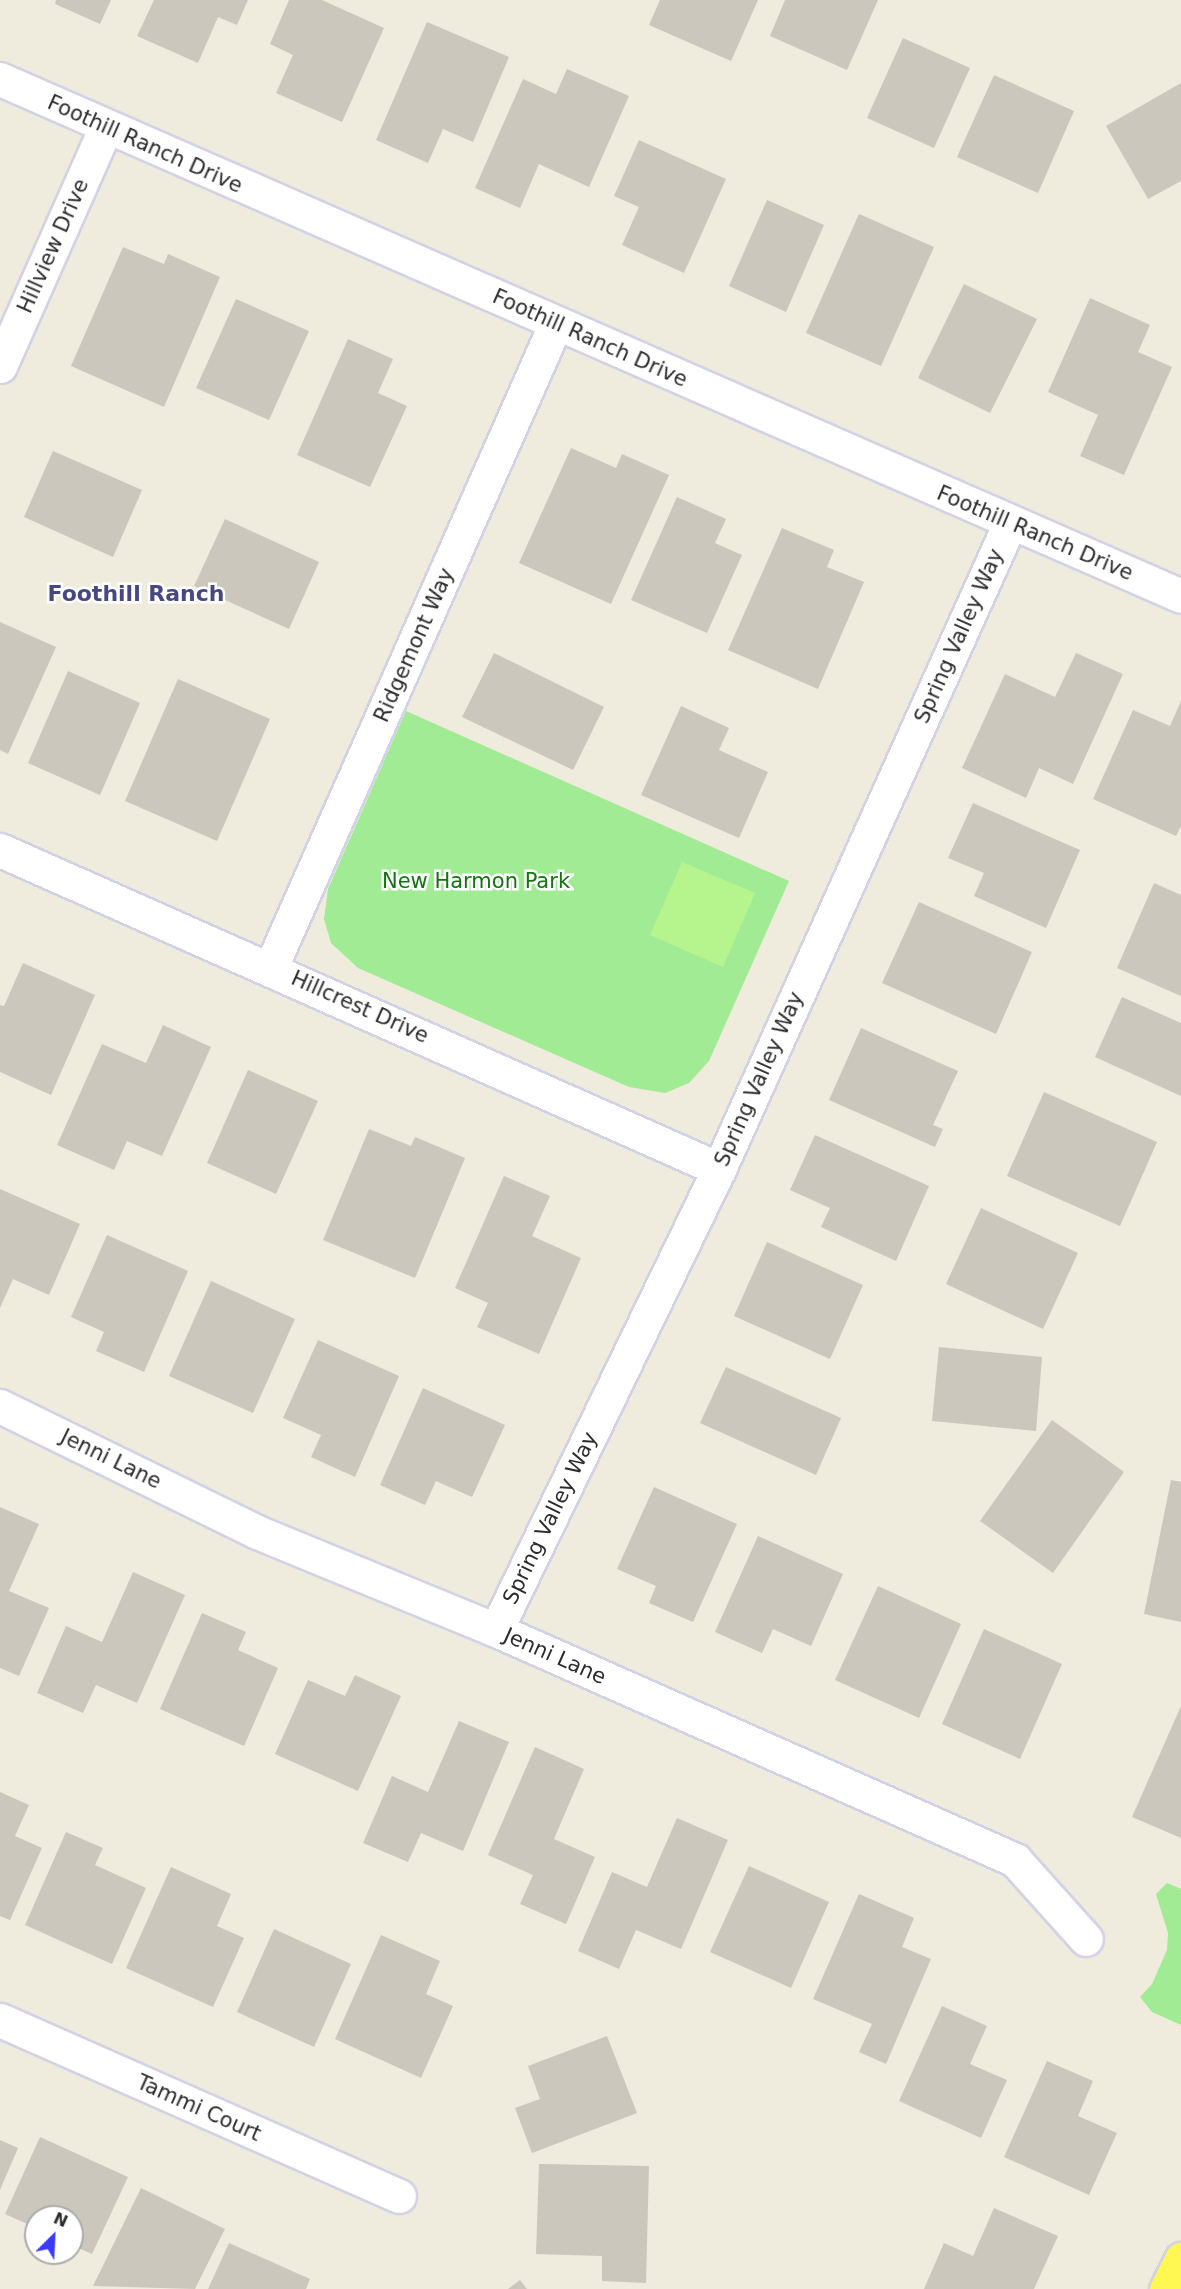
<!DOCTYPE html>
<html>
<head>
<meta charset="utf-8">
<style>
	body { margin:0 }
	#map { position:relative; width:1181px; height:2289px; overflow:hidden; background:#efebdd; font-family:"DejaVu Sans",sans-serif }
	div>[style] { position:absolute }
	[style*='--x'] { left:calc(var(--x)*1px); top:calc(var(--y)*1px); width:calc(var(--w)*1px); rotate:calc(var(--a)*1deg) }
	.green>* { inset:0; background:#a1eb94 }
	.pitch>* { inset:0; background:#b6f48e }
	.building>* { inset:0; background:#cbc7bc }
	.roads { filter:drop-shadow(2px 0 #d2d2e6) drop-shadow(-2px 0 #d2d2e6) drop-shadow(0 2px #d2d2e6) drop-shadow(0 -2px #d2d2e6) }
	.minor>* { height:33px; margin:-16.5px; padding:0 16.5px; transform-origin:16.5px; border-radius:16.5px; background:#fff }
	.primary>* { height:33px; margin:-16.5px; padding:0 16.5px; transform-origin:16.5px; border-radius:16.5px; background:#fff752 }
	span { translate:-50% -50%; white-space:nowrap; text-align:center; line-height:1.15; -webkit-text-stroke:5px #fff; paint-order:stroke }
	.street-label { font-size:21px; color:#2c2c2c }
	.park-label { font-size:21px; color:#147312 }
	.neighbourhood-label { font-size:22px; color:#474782; font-weight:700 }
	.north { position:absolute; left:24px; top:2205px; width:60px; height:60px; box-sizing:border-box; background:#fff; border:2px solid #ababab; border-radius:50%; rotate:24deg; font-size:16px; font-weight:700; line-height:24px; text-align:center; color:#2c2c2c }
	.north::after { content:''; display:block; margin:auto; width:21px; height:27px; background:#3a3aff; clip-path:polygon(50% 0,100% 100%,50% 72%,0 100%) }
</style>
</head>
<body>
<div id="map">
	<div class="green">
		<i style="clip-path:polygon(406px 711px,789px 881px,709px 1061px,689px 1083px,665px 1093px,629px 1087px,358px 968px,331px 943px,324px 919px,328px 889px)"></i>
		<i style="clip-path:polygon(1167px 1883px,1181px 1889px,1181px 2025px,1152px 2012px,1140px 1997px,1152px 1984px,1167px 1950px,1168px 1933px,1156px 1894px)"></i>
	</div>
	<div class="pitch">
		<i style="clip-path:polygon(682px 862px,755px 893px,723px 967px,650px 935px)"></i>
	</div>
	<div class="building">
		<i style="clip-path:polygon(56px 0,111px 0,100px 24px,55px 4px)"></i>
		<i style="clip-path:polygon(154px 0,248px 0,237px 25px,218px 17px,198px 63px,137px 36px)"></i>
		<i style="clip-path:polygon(289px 0,322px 0,384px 28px,342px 122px,276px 93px,293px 55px,270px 44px)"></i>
		<i style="clip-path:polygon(660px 0,758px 0,731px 61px,649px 25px)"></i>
		<i style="clip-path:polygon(785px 0,878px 0,847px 70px,770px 36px)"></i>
		<i style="clip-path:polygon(427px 22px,509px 57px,473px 142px,443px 129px,428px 163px,376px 140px)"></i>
		<i style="clip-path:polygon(903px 38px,970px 68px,934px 148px,867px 118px)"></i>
		<i style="clip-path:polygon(567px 69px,629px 96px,589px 187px,539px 164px,520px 208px,475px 188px,523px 79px,556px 94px)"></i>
		<i style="clip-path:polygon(994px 75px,1074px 111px,1038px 193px,957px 157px)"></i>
		<i style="clip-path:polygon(1181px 83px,1181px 181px,1148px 199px,1106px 126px)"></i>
		<i style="clip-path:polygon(639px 140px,726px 179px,684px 273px,622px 245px,639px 207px,614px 196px)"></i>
		<i style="clip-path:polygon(767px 200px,824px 225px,786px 312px,729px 286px)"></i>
		<i style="clip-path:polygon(859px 214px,934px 247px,881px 366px,806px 333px)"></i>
		<i style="clip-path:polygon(123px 247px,164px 264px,168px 254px,220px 277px,164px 407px,71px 366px)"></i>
		<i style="clip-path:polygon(964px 284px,1037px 319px,990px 413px,918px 378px)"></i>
		<i style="clip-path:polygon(1090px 298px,1150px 325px,1138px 352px,1172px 367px,1124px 475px,1080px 456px,1098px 415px,1048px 392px)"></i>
		<i style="clip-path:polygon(236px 299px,309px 331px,269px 420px,196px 388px)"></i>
		<i style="clip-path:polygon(348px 339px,393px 359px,378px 393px,407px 406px,370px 487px,297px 455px)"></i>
		<i style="clip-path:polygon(571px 448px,616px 468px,622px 454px,669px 475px,611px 604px,519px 563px)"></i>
		<i style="clip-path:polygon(53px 451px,142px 490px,113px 557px,24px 517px)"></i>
		<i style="clip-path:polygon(677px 497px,726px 519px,715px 543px,742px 555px,707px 633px,631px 600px)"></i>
		<i style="clip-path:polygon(225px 519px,319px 562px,289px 629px,194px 586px)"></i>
		<i style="clip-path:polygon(782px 528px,834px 550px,827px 567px,864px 582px,818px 689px,728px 650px)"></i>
		<i style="clip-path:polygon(0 622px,56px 647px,8px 754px,0 750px)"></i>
		<i style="clip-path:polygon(494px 653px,604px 707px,573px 770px,462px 717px)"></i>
		<i style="clip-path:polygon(1076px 653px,1123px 674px,1073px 784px,1039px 768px,1026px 798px,962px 768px,1005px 674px,1055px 697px)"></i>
		<i style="clip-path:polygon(68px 671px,140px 703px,100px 795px,28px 763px)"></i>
		<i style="clip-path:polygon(178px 679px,270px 719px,217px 841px,125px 801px)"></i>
		<i style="clip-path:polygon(1181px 701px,1181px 826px,1176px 836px,1093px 799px,1133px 710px,1170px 726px)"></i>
		<i style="clip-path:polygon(681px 706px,729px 728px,719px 750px,768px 772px,739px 838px,641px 795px)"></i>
		<i style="clip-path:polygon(973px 803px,1080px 850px,1046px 928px,974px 896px,984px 873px,948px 858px)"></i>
		<i style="clip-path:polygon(1154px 883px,1181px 895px,1181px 996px,1117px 968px)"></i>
		<i style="clip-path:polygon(919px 902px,1032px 952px,996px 1034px,882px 983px)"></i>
		<i style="clip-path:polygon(23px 963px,95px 995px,51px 1095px,0 1072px,0 1005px,4px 1006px)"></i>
		<i style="clip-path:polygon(1122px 997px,1181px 1023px,1181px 1096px,1095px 1057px)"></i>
		<i style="clip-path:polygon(163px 1025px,211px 1047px,162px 1156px,127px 1141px,114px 1170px,57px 1145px,102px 1044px,146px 1063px)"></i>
		<i style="clip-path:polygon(861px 1028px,958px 1071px,933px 1125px,943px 1129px,935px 1147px,829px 1100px)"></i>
		<i style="clip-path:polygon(248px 1070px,318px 1101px,276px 1194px,207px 1163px)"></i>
		<i style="clip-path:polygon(1044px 1092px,1157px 1142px,1120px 1226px,1007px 1176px)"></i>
		<i style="clip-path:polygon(369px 1129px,411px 1146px,415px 1137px,465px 1158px,415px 1278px,323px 1240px)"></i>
		<i style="clip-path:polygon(815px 1135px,929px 1186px,896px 1261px,821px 1227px,830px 1208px,790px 1190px)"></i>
		<i style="clip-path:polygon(504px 1176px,550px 1196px,532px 1236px,581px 1258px,539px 1354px,477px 1327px,488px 1303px,455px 1288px)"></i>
		<i style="clip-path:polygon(0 1189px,80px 1224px,49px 1295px,13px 1279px,0 1308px)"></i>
		<i style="clip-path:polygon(981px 1208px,1078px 1253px,1043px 1329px,946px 1284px)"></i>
		<i style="clip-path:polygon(107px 1235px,188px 1271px,144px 1372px,96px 1351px,104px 1332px,71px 1317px)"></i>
		<i style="clip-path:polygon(767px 1242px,863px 1285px,830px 1359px,734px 1316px)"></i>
		<i style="clip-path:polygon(211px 1281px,295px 1319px,253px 1413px,169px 1376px)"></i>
		<i style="clip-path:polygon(318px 1340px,399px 1376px,355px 1477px,311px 1457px,321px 1435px,283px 1418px)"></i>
		<i style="clip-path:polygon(939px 1347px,1042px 1357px,1036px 1431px,932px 1421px)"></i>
		<i style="clip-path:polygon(726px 1367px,841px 1418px,816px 1475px,700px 1423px)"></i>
		<i style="clip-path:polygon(423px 1388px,505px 1425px,472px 1497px,436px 1481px,425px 1505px,380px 1485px)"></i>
		<i style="clip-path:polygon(1052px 1420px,1124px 1472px,1053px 1573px,980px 1521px)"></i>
		<i style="clip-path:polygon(1171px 1480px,1181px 1482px,1181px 1622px,1144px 1614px)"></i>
		<i style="clip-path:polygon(654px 1487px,737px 1524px,693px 1622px,649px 1603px,656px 1586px,617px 1569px)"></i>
		<i style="clip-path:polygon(0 1507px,39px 1524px,9px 1591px,49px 1608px,19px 1676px,0 1668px)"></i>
		<i style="clip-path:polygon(758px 1536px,843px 1574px,811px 1646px,773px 1629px,762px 1653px,715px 1632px)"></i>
		<i style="clip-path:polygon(133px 1572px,185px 1595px,137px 1703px,96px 1685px,83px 1713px,37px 1693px,66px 1626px,102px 1642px)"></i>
		<i style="clip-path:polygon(878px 1586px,961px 1624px,919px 1718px,835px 1680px)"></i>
		<i style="clip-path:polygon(202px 1613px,246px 1632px,238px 1650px,278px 1668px,244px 1746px,160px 1709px)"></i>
		<i style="clip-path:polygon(984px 1629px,1062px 1664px,1020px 1759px,942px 1724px)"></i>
		<i style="clip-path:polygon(355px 1675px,401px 1696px,358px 1791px,275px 1754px,308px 1680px,345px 1696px)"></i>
		<i style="clip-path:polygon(1181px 1706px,1181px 1838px,1132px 1817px)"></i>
		<i style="clip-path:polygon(459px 1721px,509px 1742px,463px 1851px,421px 1833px,408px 1862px,363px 1843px,392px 1776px,428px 1792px)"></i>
		<i style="clip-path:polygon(535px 1747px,584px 1769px,554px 1839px,595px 1857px,566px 1924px,520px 1904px,533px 1875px,488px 1855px)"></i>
		<i style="clip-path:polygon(0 1792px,29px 1805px,15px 1836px,42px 1848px,10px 1920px,0 1916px)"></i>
		<i style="clip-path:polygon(677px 1818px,728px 1840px,681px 1949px,636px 1930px,619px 1969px,578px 1951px,612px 1872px,647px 1887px)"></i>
		<i style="clip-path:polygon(66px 1832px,103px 1848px,95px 1865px,146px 1888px,112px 1964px,25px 1925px)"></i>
		<i style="clip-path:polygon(749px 1866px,829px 1902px,791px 1988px,710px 1952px)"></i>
		<i style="clip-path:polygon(171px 1867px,231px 1894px,217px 1926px,244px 1938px,213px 2007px,126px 1968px)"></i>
		<i style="clip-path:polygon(859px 1894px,914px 1918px,902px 1947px,931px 1959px,886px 2064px,859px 2052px,872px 2024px,813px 1999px)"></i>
		<i style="clip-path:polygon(274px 1929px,351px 1964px,314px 2047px,237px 2012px)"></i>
		<i style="clip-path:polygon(381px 1935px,440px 1961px,426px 1994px,453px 2006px,421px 2078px,335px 2039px)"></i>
		<i style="clip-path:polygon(942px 2006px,987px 2026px,970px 2064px,1007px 2080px,981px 2138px,899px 2101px)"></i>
		<i style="clip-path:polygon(607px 2036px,637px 2113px,532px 2153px,515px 2108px,540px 2099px,528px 2066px)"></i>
		<i style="clip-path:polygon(1047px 2061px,1093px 2081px,1078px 2116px,1117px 2133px,1089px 2195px,1004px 2157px)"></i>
		<i style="clip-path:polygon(40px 2137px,128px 2177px,92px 2254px,72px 2245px,72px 2217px,36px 2217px,36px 2228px,5px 2214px)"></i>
		<i style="clip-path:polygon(0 2140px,18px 2148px,0 2190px)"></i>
		<i style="clip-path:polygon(539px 2164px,649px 2166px,646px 2283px,602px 2281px,602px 2256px,536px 2254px)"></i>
		<i style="clip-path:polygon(141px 2188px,225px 2229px,195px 2289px,93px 2286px)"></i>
		<i style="clip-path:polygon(994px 2208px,1058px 2236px,1034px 2289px,924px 2289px,944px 2243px,973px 2256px)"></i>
		<i style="clip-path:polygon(229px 2243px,310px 2279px,306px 2289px,208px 2289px)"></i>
		<i style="clip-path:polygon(520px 2280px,527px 2289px,508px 2289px)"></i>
	</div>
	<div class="roads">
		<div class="minor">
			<i style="--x:0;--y:79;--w:1289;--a:23.64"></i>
			<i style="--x:0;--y:366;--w:261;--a:-66.1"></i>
			<i style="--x:0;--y:850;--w:787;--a:23.93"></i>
			<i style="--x:271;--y:967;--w:704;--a:-66.13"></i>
			<i style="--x:0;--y:1406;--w:286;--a:26.1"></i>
			<i style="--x:257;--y:1532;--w:258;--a:22.3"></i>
			<i style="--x:496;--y:1630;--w:568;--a:23.9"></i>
			<i style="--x:1015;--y:1860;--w:106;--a:48.1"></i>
			<i style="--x:496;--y:1630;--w:512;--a:-64.19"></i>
			<i style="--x:719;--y:1169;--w:709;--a:-65.75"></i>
			<i style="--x:0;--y:2020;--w:436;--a:23.8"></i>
		</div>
		<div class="primary">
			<i style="--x:1166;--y:2289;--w:34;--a:-63"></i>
		</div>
	</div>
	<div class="street-label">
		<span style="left:145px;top:144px;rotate:24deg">Foothill Ranch Drive</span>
		<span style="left:53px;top:246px;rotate:-66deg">Hillview Drive</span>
		<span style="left:590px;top:338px;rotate:24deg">Foothill Ranch Drive</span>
		<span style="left:1035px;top:533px;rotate:23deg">Foothill Ranch Drive</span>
		<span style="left:959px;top:636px;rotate:-66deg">Spring Valley Way</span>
		<span style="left:414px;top:645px;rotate:-66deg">Ridgemont Way</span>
		<span style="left:360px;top:1007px;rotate:24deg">Hillcrest Drive</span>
		<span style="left:759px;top:1079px;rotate:-66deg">Spring Valley Way</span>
		<span style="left:111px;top:1459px;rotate:26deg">Jenni Lane</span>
		<span style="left:550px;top:1518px;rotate:-64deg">Spring Valley Way</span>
		<span style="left:555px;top:1656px;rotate:24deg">Jenni Lane</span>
		<span style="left:199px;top:2108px;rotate:24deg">Tammi Court</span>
	</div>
	<div class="park-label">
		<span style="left:476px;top:881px">New Harmon Park</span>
	</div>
	<div class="neighbourhood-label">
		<span style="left:136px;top:594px">Foothill Ranch</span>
	</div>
	<div class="north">N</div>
</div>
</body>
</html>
